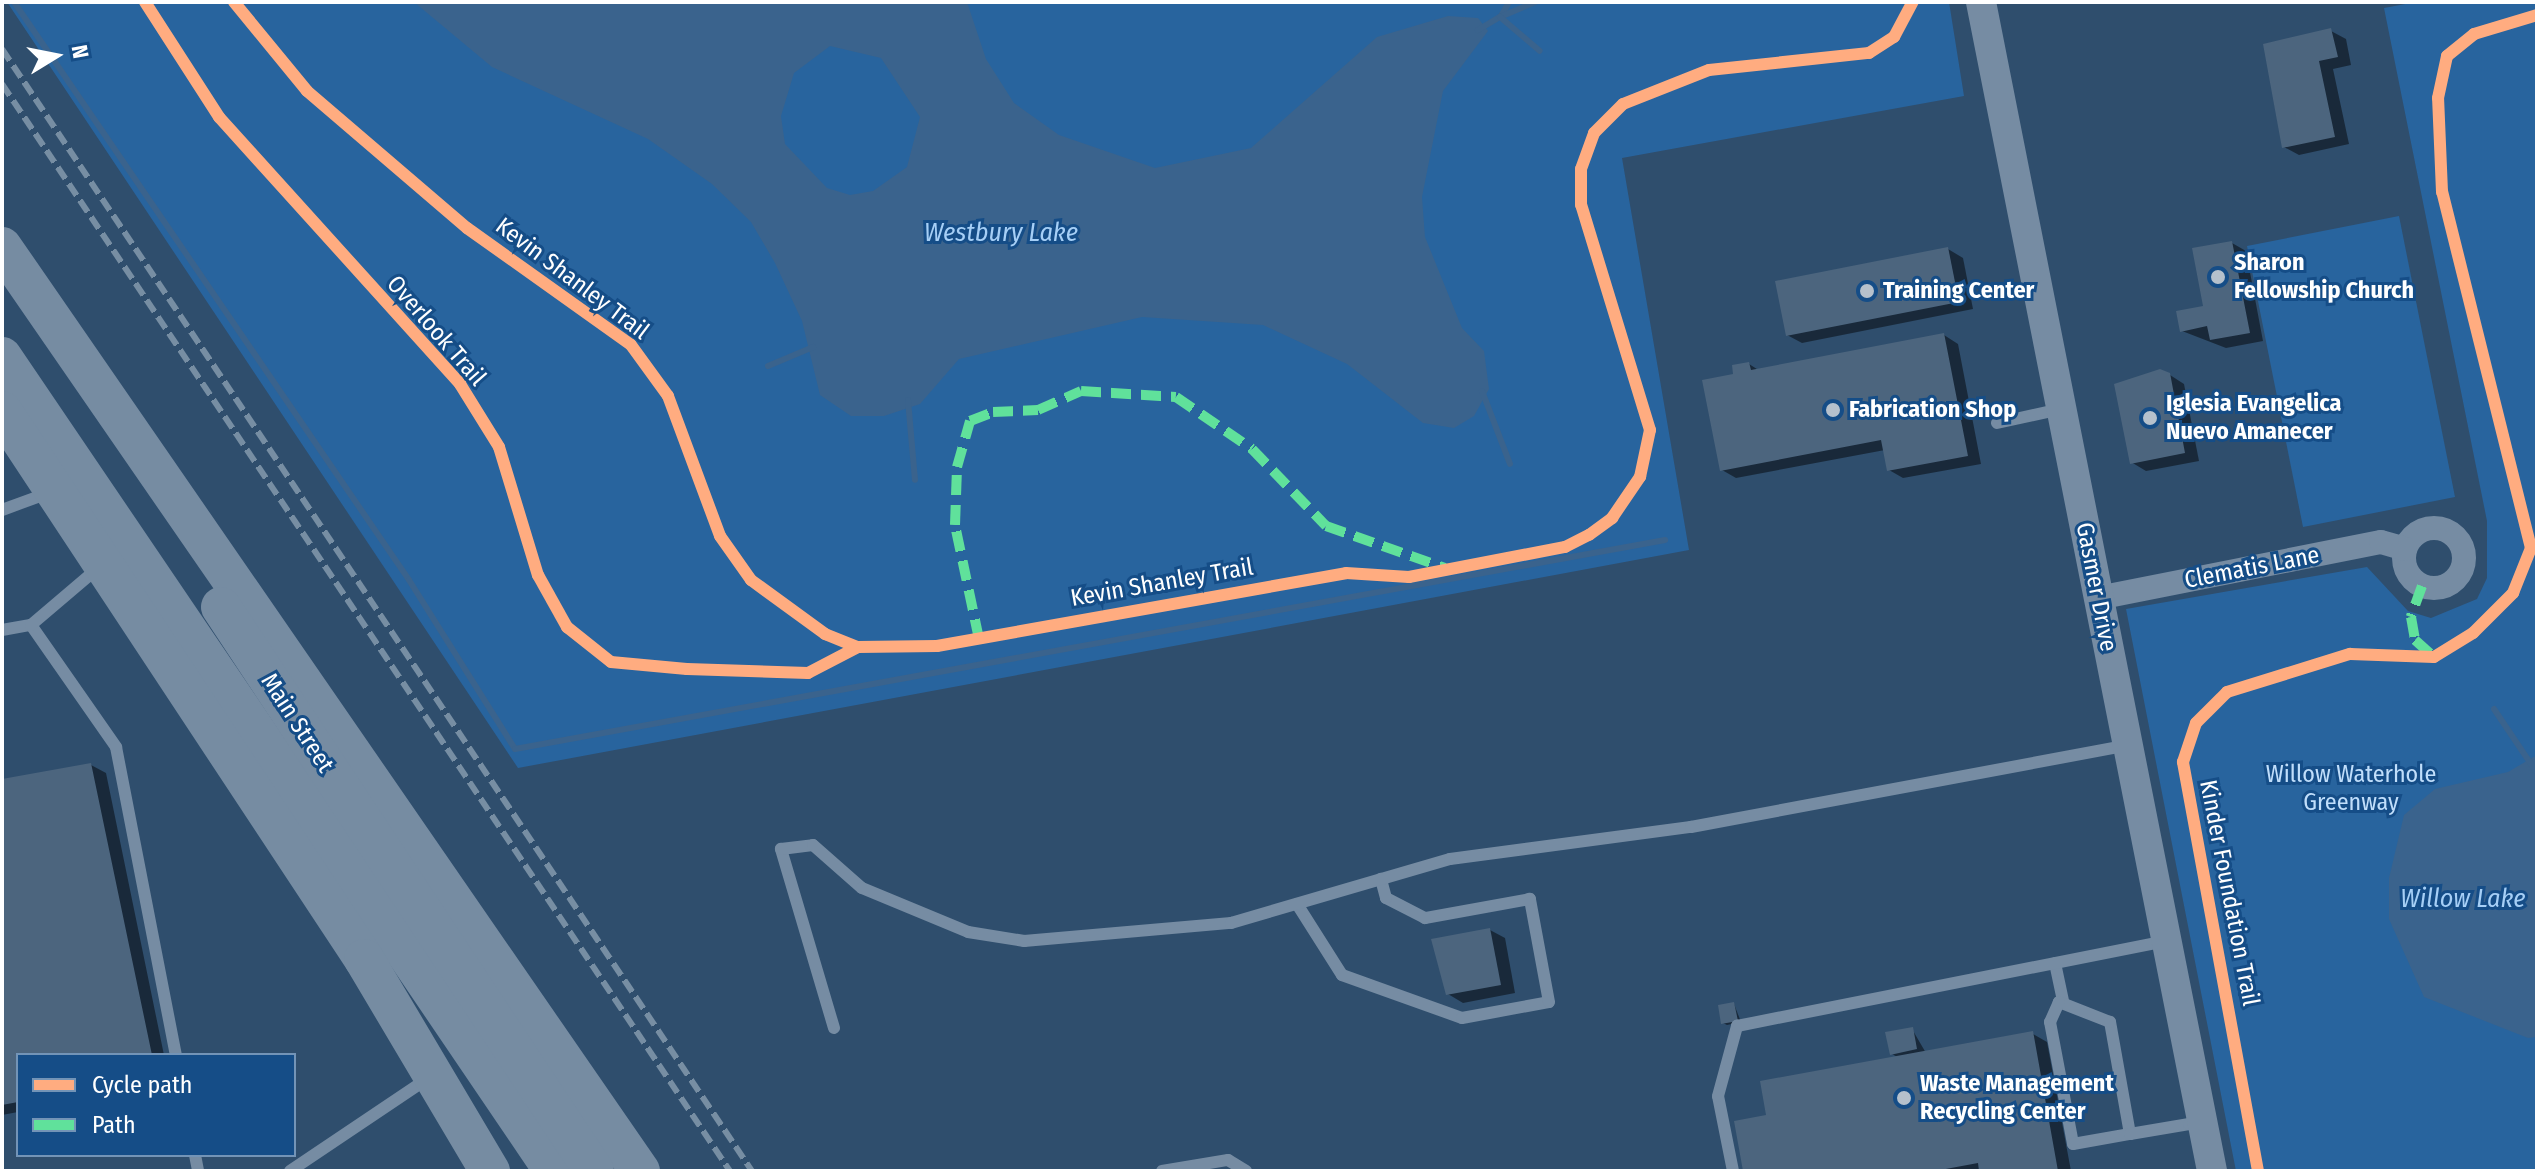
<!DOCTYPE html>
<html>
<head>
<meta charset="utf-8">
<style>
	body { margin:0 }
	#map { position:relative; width:2539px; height:1173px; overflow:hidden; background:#2f4e6d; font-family:"Fira Sans Condensed",sans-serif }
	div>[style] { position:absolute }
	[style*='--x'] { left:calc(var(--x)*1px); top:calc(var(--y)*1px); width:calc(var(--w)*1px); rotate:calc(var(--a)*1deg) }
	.green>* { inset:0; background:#28649e }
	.water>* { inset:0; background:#3a638d }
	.shadow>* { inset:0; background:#0007 }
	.stream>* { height:6px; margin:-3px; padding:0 3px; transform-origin:3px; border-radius:3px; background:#3a638d }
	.building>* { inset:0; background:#4c657e }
	.service>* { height:12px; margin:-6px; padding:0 6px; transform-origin:6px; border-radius:6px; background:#768ca3 }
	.minor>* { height:24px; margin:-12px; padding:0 12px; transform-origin:12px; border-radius:12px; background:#768ca3 }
	.minor>.ring { margin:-12px; padding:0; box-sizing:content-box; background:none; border:24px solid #768ca3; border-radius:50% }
	.tertiary>* { height:30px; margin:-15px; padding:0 15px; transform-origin:15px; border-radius:15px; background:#768ca3 }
	.trunk>* { height:40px; margin:-20px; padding:0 20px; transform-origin:20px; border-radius:20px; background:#768ca2 }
	.rail>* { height:6px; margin-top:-3px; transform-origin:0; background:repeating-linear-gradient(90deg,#778ea3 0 14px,transparent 0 20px) }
	.quiet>* { height:10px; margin-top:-5px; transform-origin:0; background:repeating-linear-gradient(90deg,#60e19b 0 20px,transparent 0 30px) }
	.cycleway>* { height:12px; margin:-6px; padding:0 6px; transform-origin:6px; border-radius:6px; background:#ffac80 }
	.dots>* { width:22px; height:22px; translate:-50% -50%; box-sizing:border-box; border:4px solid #154d87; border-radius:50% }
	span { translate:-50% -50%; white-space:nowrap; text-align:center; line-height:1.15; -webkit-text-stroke:6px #154d87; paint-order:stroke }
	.poi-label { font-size:24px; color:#fff; font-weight:700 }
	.left { translate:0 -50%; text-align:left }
	.street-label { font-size:24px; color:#fff }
	.park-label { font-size:24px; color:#c0defb }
	.water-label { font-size:26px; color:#a6cff6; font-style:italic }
	.frame { position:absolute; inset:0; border:4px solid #fff; pointer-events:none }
	.legend { position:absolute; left:16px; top:1053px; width:280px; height:104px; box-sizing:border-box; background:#154d87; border:2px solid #7394b7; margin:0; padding:10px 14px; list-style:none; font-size:24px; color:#fff }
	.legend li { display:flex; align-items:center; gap:16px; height:40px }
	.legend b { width:40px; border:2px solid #7394b7 }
	.north { position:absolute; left:16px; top:16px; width:80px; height:80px; -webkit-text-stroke:6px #154d87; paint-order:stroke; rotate:80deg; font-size:22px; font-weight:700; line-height:32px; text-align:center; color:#fff }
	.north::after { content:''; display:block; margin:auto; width:28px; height:36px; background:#fff; clip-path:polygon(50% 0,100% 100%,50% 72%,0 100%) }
</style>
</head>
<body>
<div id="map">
	<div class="green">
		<i style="clip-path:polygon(7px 2px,1949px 2px,1964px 96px,1622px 158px,1689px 550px,518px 768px)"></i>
		<i style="clip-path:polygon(2416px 2px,2537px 2px,2537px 1171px,2236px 1171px,2126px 609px,2367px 567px,2408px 611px,2431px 618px,2477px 599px,2487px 578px,2487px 521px,2384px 8px)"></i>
		<i style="clip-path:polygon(2399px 216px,2455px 497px,2303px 527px,2247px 246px)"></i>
	</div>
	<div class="water">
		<i style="clip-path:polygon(evenodd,414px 2px,967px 2px,986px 59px,1014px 103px,1059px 135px,1155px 168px,1251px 148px,1377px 37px,1448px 16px,1478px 18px,1488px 31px,1443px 91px,1422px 197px,1425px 237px,1462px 328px,1484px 351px,1489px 389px,1474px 416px,1454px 428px,1423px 423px,1347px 364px,1263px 325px,1142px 317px,959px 359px,920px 404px,884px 416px,851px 416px,820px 395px,802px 321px,775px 263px,751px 222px,712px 184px,648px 139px,492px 67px,414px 2px,830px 46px,881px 58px,920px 117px,907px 167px,873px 191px,850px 195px,827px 188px,785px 144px,781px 116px,794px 73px,830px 46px)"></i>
		<i style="clip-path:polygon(2537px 755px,2537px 1037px,2528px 1038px,2424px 997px,2389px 919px,2389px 878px,2404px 815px,2435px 789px,2508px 772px)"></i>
	</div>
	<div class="shadow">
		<i style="clip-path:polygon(2331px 31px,2346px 39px,2351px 65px,2333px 69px,2349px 144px,2299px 155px,2284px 147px)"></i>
		<i style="clip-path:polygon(2232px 243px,2246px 251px,2263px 341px,2226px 348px,2182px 331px,2205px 307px)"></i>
		<i style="clip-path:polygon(1948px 249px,1963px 258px,1973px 309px,1802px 343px,1787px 335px)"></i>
		<i style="clip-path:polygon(1944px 335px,1958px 344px,1981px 464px,1903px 478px,1889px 470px,1885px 450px,1736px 478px,1722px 470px,1736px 376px,1749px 364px,1760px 371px)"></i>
		<i style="clip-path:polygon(2170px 375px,2184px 384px,2199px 461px,2146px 471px,2131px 462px)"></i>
		<i style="clip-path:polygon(91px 765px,106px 773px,164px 1055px,18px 1055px,18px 1112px,2px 1115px,2px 781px)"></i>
		<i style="clip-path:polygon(1490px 930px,1505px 938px,1515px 993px,1463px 1003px,1448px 994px)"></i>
		<i style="clip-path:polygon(1734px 1004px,1741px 1022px,1727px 1025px,1723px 1023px)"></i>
		<i style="clip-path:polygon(1912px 1029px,1926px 1053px,2033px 1034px,2047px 1042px,2071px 1171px,1745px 1171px,1769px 1117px,1899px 1058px,1892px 1054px)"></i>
	</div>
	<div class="stream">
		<i style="--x:14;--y:2;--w:700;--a:55.65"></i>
		<i style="--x:409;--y:580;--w:199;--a:57.9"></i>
		<i style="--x:515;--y:749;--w:1169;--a:-10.3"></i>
		<i style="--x:1501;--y:16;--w:16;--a:-60"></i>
		<i style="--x:1500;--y:17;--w:39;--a:-23"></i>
		<i style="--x:1478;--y:30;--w:26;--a:-31"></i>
		<i style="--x:1500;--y:17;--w:52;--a:40.4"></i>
		<i style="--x:768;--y:366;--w:49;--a:-22.9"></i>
		<i style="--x:1482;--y:391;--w:78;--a:69"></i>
		<i style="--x:908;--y:400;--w:80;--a:85"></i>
		<i style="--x:2494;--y:709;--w:77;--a:56.1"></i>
	</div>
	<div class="building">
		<i style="clip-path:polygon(2331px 28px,2338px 57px,2319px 61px,2335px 137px,2282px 148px,2263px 44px)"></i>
		<i style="clip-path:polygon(2232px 241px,2250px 333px,2210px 340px,2207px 326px,2180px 332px,2176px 311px,2203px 306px,2192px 248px)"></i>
		<i style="clip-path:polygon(1948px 247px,1959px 302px,1786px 336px,1775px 281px)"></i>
		<i style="clip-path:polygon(1944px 333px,1968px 456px,1887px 471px,1881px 440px,1720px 471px,1702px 380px,1733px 374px,1732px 365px,1749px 362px,1751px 370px)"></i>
		<i style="clip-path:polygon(2160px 369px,2170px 373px,2185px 453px,2130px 464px,2114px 384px)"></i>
		<i style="clip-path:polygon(91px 763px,152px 1055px,18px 1055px,18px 1102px,2px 1105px,2px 779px)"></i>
		<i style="clip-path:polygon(1490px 928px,1501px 985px,1446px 995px,1431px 939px)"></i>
		<i style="clip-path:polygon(1734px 1002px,1738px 1021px,1721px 1024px,1718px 1005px)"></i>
		<i style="clip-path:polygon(1913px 1027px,1917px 1049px,1890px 1055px,1885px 1032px)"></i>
		<i style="clip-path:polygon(2033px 1031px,2058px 1171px,1979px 1171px,1978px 1163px,1935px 1171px,1743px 1171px,1734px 1121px,1766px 1115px,1760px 1081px)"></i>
	</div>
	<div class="service">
		<i style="--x:1997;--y:423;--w:66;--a:-12.3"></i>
		<i style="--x:2;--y:510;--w:52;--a:-20.2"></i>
		<i style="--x:31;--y:625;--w:149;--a:55.1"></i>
		<i style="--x:116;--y:747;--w:314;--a:79"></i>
		<i style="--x:2;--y:630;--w:29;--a:-10"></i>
		<i style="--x:31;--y:625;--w:88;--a:-40.4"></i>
		<i style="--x:1297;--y:904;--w:84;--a:57.6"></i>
		<i style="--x:1342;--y:975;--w:127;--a:19.7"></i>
		<i style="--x:1462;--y:1018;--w:88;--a:-10.4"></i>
		<i style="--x:1549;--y:1002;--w:105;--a:-100.5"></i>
		<i style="--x:1530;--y:899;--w:107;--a:169.7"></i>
		<i style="--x:1425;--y:918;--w:44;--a:-152.9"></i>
		<i style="--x:1386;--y:898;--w:20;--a:-105"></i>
		<i style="--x:2055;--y:963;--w:39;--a:78"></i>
		<i style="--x:834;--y:1028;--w:187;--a:-106.5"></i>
		<i style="--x:781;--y:849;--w:32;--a:-7"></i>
		<i style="--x:813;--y:845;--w:65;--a:41.3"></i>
		<i style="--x:862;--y:888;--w:115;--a:22.5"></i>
		<i style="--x:968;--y:932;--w:57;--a:9.1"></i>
		<i style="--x:1024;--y:941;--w:208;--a:-5"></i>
		<i style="--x:1231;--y:923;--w:228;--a:-16.3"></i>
		<i style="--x:1450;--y:859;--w:243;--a:-7.6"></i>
		<i style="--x:1691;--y:827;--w:445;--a:-10.6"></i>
		<i style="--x:2130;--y:1134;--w:114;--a:-100.1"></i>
		<i style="--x:2110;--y:1022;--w:55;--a:-158.6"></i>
		<i style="--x:2059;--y:1002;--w:22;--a:114"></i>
		<i style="--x:2050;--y:1022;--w:124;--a:79.3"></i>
		<i style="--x:2073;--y:1144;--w:58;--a:-10"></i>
		<i style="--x:2130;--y:1134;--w:60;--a:-9.6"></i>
		<i style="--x:2189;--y:1124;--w:12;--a:-14"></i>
		<i style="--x:195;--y:1155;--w:16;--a:79"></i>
		<i style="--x:290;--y:1171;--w:165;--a:-33.9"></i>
		<i style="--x:1162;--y:1171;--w:67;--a:-9.5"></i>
		<i style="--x:1228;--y:1160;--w:21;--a:31"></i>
		<i style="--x:1733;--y:1171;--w:76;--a:-101.3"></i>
		<i style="--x:1718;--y:1096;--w:73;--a:-74.8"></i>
		<i style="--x:1737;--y:1026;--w:438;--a:-11.2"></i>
	</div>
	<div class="minor">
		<i class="ring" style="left:2404px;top:528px;width:36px;height:36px"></i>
		<i style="--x:2098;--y:598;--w:288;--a:-11.2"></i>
		<i style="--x:2381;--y:542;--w:25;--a:16"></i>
	</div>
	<div class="tertiary">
		<i style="--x:1981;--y:2;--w:1192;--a:78.82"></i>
	</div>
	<div class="trunk">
		<i style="--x:2;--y:247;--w:1123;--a:55.38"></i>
		<i style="--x:2;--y:357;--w:984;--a:55.86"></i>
		<i style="--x:2;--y:411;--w:657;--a:56.55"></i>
		<i style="--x:364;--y:959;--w:247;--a:59.3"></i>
		<i style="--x:221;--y:607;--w:676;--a:56.52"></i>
	</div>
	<div class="rail">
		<i style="--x:2;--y:49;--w:1350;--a:56.24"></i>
		<i style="--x:2;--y:84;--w:1308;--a:56.19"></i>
	</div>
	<div class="quiet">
		<i style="--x:2422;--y:586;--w:33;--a:110"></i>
		<i style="--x:2411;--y:617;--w:23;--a:80"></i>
		<i style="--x:2415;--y:640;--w:24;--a:42"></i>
		<i style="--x:979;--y:639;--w:116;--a:-101.9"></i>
		<i style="--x:955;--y:525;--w:58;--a:-88"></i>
		<i style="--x:957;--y:467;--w:48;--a:-74.2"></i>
		<i style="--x:970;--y:421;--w:25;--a:-21"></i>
		<i style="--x:993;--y:412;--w:45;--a:-2.5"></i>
		<i style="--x:1038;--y:410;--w:47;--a:-23.8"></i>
		<i style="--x:1081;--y:391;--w:95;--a:3.6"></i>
		<i style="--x:1176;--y:397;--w:92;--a:34.4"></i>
		<i style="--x:1252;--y:449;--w:107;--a:46.1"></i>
		<i style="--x:1326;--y:526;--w:126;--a:19.4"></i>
	</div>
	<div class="cycleway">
		<i style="--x:145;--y:2;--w:137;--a:57.2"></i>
		<i style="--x:219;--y:117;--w:360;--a:47.9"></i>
		<i style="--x:460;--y:384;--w:74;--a:58.2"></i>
		<i style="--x:499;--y:447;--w:134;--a:73.1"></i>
		<i style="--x:538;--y:575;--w:60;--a:60.9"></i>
		<i style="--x:567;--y:627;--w:56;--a:38.5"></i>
		<i style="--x:611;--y:662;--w:76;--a:5.3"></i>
		<i style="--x:687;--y:669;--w:121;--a:1.9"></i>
		<i style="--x:808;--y:673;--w:56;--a:-27.5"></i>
		<i style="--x:234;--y:2;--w:115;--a:50.6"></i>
		<i style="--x:307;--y:91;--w:211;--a:40.6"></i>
		<i style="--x:467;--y:228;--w:201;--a:35.5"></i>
		<i style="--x:631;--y:345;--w:63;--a:54"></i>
		<i style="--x:668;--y:396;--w:149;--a:69.6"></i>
		<i style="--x:720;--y:536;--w:54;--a:54.8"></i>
		<i style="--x:751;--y:580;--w:92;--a:36.1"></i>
		<i style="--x:825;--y:634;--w:35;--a:22"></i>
		<i style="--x:858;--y:647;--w:79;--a:-0.7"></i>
		<i style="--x:937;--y:646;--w:415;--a:-10.1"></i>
		<i style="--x:1346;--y:573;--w:63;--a:3.6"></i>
		<i style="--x:1409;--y:577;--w:159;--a:-10.9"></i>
		<i style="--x:1565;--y:547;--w:27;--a:-27"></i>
		<i style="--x:1589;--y:535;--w:29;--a:-36"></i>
		<i style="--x:1612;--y:518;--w:50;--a:-55.7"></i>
		<i style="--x:1640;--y:477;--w:48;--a:-78"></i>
		<i style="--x:1650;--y:430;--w:235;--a:-107"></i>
		<i style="--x:1581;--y:205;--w:36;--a:-90"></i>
		<i style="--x:1581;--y:169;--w:38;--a:-70"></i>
		<i style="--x:1594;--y:133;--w:41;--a:-45"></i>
		<i style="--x:1623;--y:104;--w:92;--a:-21.6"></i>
		<i style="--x:1709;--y:70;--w:161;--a:-6.1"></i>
		<i style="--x:1869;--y:53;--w:30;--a:-33"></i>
		<i style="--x:1894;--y:37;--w:40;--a:-62"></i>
		<i style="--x:2258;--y:1171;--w:416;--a:-100.4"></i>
		<i style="--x:2183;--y:762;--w:41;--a:-71.6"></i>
		<i style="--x:2196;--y:723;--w:44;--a:-45"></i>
		<i style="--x:2227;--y:692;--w:129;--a:-17.2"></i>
		<i style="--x:2350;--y:654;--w:84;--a:2"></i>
		<i style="--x:2434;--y:657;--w:46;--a:-31.6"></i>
		<i style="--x:2473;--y:633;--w:57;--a:-45"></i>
		<i style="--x:2513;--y:593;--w:48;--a:-68.2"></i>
		<i style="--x:2531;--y:548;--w:367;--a:-104"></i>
		<i style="--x:2442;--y:192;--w:94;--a:-92.4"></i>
		<i style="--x:2438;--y:98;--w:43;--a:-77.9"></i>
		<i style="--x:2447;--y:56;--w:35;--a:-39"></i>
		<i style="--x:2474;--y:34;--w:66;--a:-16.8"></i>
	</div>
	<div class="dots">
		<i style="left:2218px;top:277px;background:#b6c1cc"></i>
		<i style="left:1867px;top:291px;background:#b6c1cc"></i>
		<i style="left:1833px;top:410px;background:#b6c1cc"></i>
		<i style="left:2150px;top:418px;background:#b6c1cc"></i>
		<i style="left:1904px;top:1098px;background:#b6c1cc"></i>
	</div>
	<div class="poi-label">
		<span class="left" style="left:2234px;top:277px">Sharon<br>Fellowship Church</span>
		<span class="left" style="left:1883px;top:291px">Training Center</span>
		<span class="left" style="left:2166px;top:418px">Iglesia Evangelica<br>Nuevo Amanecer</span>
		<span class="left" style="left:1849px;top:410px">Fabrication Shop</span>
		<span class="left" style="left:1920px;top:1098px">Waste Management<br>Recycling Center</span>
	</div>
	<div class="street-label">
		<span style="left:572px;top:279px;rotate:37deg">Kevin Shanley Trail</span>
		<span style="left:436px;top:331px;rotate:49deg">Overlook Trail</span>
		<span style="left:2252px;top:568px;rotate:-11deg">Clematis Lane</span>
		<span style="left:1162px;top:583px;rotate:-10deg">Kevin Shanley Trail</span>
		<span style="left:2096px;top:587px;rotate:79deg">Gasmer Drive</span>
		<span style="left:297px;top:723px;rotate:57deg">Main Street</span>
		<span style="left:2229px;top:893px;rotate:79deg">Kinder Foundation Trail</span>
	</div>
	<div class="park-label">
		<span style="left:2351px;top:789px">Willow Waterhole<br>Greenway</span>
	</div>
	<div class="water-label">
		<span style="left:1001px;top:233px">Westbury Lake</span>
		<span style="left:2463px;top:899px">Willow Lake</span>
	</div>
	<div class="frame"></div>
	<ul class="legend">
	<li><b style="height:10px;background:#ffac80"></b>Cycle path</li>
	<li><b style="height:10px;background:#60e19b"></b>Path</li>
	</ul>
	<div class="north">N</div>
</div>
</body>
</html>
